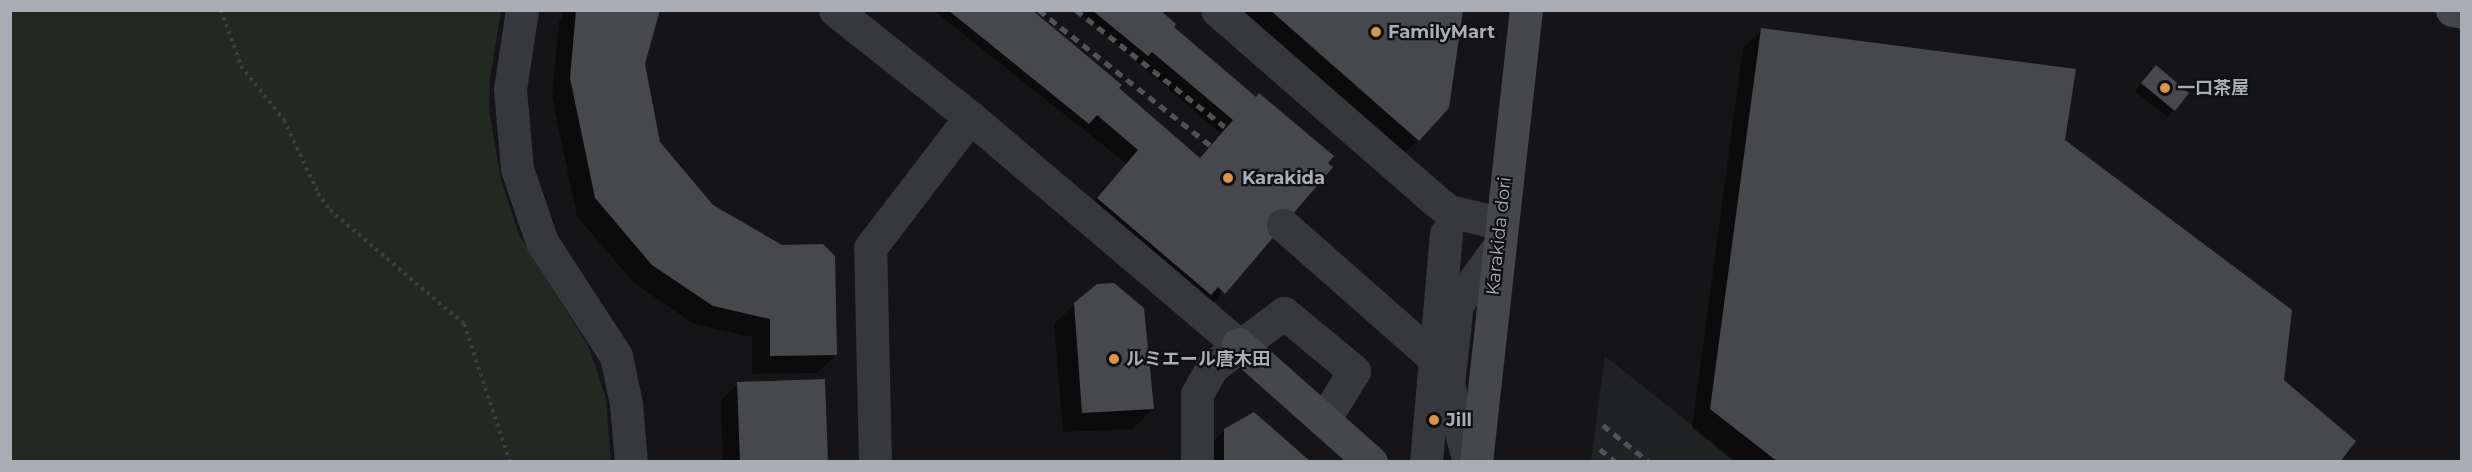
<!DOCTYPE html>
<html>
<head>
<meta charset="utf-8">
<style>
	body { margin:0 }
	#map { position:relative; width:2472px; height:472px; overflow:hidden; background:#151517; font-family:Montserrat,"Noto Sans JP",sans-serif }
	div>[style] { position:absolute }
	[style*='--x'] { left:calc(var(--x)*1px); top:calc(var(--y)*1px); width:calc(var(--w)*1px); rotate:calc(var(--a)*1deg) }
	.built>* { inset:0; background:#212223 }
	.green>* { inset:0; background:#222822 }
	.shadow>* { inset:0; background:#0007 }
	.building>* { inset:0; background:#47484b }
	.path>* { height:4px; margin-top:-2px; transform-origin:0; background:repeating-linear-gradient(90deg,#3d3f42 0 3px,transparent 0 7.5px) }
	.street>* { height:33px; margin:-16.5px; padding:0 16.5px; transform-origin:16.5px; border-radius:16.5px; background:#37383b }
	.secondary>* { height:33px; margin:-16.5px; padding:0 16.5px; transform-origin:16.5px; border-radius:16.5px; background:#45474b }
	.rail>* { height:4.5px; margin-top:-2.25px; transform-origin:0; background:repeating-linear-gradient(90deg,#505256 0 8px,transparent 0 14px) }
	.dots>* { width:16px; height:16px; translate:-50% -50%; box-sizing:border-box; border:3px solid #101011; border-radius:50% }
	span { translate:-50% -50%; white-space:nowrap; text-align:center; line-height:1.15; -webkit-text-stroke:4.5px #101011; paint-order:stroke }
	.poi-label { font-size:18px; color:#a9aeb5; font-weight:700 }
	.left { translate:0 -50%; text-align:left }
	.street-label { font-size:18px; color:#a9aeb5 }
	.frame { position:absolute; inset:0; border:12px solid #a9aeb5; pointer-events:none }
</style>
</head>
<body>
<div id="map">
	<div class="built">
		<i style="clip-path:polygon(1605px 356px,1737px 461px,1591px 461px)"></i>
	</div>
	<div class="green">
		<i style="clip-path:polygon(10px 11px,501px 11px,490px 79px,489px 108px,500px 176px,519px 235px,589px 347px,606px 398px,611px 461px,11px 461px)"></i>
	</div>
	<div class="shadow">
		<i style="clip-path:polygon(565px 10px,659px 10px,644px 64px,658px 143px,836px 355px,817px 373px,752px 374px,752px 337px,694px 324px,634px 283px,577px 216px,552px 97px,559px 22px)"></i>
		<i style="clip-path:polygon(933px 10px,1029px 10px,1199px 159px,1221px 134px,1077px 10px,1158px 10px,1172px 27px,1330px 167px,1211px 306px,1085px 212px,1127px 164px)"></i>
		<i style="clip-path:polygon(1230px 10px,1461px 10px,1418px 140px,1400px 158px)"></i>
		<i style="clip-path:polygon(1762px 30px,2064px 140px,2282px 381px,2338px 462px,1735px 462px,1692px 428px,1743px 48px)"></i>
		<i style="clip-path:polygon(2149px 74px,2187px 93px,2167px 117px,2135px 91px)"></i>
		<i style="clip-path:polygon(1075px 304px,1153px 409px,1133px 429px,1063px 432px,1054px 324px)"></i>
		<i style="clip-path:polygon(738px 384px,827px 462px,723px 462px,721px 400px)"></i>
		<i style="clip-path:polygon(1225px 430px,1308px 462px,1206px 462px,1206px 449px)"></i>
	</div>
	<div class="building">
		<i style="clip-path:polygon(576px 10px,660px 10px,645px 64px,660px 142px,713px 205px,782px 245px,823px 244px,835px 256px,837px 355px,770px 356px,770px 319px,713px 306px,652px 265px,595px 198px,570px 78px)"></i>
		<i style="clip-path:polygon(948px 10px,1032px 10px,1122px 85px,1119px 88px,1200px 158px,1233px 120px,1152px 52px,1148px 56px,1092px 10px,1160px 10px,1176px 24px,1174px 27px,1256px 97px,1259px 93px,1334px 156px,1328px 163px,1333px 167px,1225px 294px,1218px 287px,1211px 295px,1097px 198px,1138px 150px,1097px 115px,1089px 124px)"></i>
		<i style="clip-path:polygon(1270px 10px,1463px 10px,1449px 108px,1419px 141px)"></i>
		<i style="clip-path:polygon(1761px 28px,2076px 69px,2065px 140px,2292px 310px,2284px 380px,2356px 441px,2340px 462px,1778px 462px,1710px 409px)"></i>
		<i style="clip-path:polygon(2156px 65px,2189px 93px,2175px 111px,2141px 83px)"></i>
		<i style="clip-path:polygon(1114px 283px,1144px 308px,1154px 409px,1082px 413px,1074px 303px,1097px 284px)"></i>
		<i style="clip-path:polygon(825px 379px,828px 462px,740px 462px,737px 382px)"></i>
		<i style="clip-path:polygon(1254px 412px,1311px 462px,1224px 462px,1224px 429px)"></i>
	</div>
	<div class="path">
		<i style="--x:221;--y:10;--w:59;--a:70.3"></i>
		<i style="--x:241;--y:66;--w:69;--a:51.5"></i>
		<i style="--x:284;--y:120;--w:81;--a:65"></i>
		<i style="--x:318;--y:193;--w:21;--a:55"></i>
		<i style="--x:330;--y:210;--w:176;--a:40.4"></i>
		<i style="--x:464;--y:324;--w:145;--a:71.6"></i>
	</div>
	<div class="street">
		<i style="--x:522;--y:10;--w:80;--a:98.6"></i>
		<i style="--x:510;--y:89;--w:80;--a:85"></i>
		<i style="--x:517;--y:169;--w:77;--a:71.1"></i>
		<i style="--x:542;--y:242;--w:136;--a:57"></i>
		<i style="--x:616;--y:356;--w:49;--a:78.2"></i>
		<i style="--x:626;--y:404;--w:58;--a:85.1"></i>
		<i style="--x:835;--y:10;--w:172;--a:38.4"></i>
		<i style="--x:970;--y:117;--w:351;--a:40.3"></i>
		<i style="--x:1217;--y:10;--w:291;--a:41.1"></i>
		<i style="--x:1436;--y:201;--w:16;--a:38"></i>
		<i style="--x:1449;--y:211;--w:51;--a:13.5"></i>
		<i style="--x:1283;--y:225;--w:208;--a:41.3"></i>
		<i style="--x:875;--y:462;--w:214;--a:-91.3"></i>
		<i style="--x:870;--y:248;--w:165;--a:-52.6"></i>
		<i style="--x:1197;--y:462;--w:68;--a:-90"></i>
		<i style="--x:1197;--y:394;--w:31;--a:-61"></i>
		<i style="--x:1212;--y:367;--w:90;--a:-36.9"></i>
		<i style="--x:1284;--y:313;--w:91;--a:39.6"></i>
		<i style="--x:1354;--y:371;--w:57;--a:121.5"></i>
		<i style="--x:1426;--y:462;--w:229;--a:-85"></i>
		<i style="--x:1469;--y:462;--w:80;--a:-105.3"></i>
		<i style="--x:1448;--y:385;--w:81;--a:-83.7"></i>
		<i style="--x:1457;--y:304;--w:68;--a:-54"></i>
	</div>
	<div class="secondary">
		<i style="--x:2452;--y:10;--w:10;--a:11"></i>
		<i style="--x:1238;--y:344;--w:178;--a:41.6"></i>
		<i style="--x:1476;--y:462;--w:455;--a:-83.7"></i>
	</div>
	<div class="rail">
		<i style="--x:1039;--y:10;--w:218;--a:38.3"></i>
		<i style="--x:1076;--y:10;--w:189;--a:38.1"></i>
		<i style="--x:1603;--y:425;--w:59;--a:38.8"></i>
		<i style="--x:1600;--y:449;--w:21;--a:39"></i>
	</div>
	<div class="dots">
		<i style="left:1376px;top:32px;background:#db9448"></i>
		<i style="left:2165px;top:88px;background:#db9448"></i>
		<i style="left:1228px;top:178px;background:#db9448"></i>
		<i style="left:1114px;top:359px;background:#db9448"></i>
		<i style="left:1434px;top:420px;background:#db9448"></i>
	</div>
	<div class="poi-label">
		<span class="left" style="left:1388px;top:32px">FamilyMart</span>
		<span class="left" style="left:2177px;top:88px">一口茶屋</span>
		<span class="left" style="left:1242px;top:178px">Karakida</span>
		<span class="left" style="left:1126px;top:359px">ルミエール唐木田</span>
		<span class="left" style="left:1446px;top:420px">Jill</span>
	</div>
	<div class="street-label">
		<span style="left:1499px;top:236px;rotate:-84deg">Karakida dori</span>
	</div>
	<div class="frame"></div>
</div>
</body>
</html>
